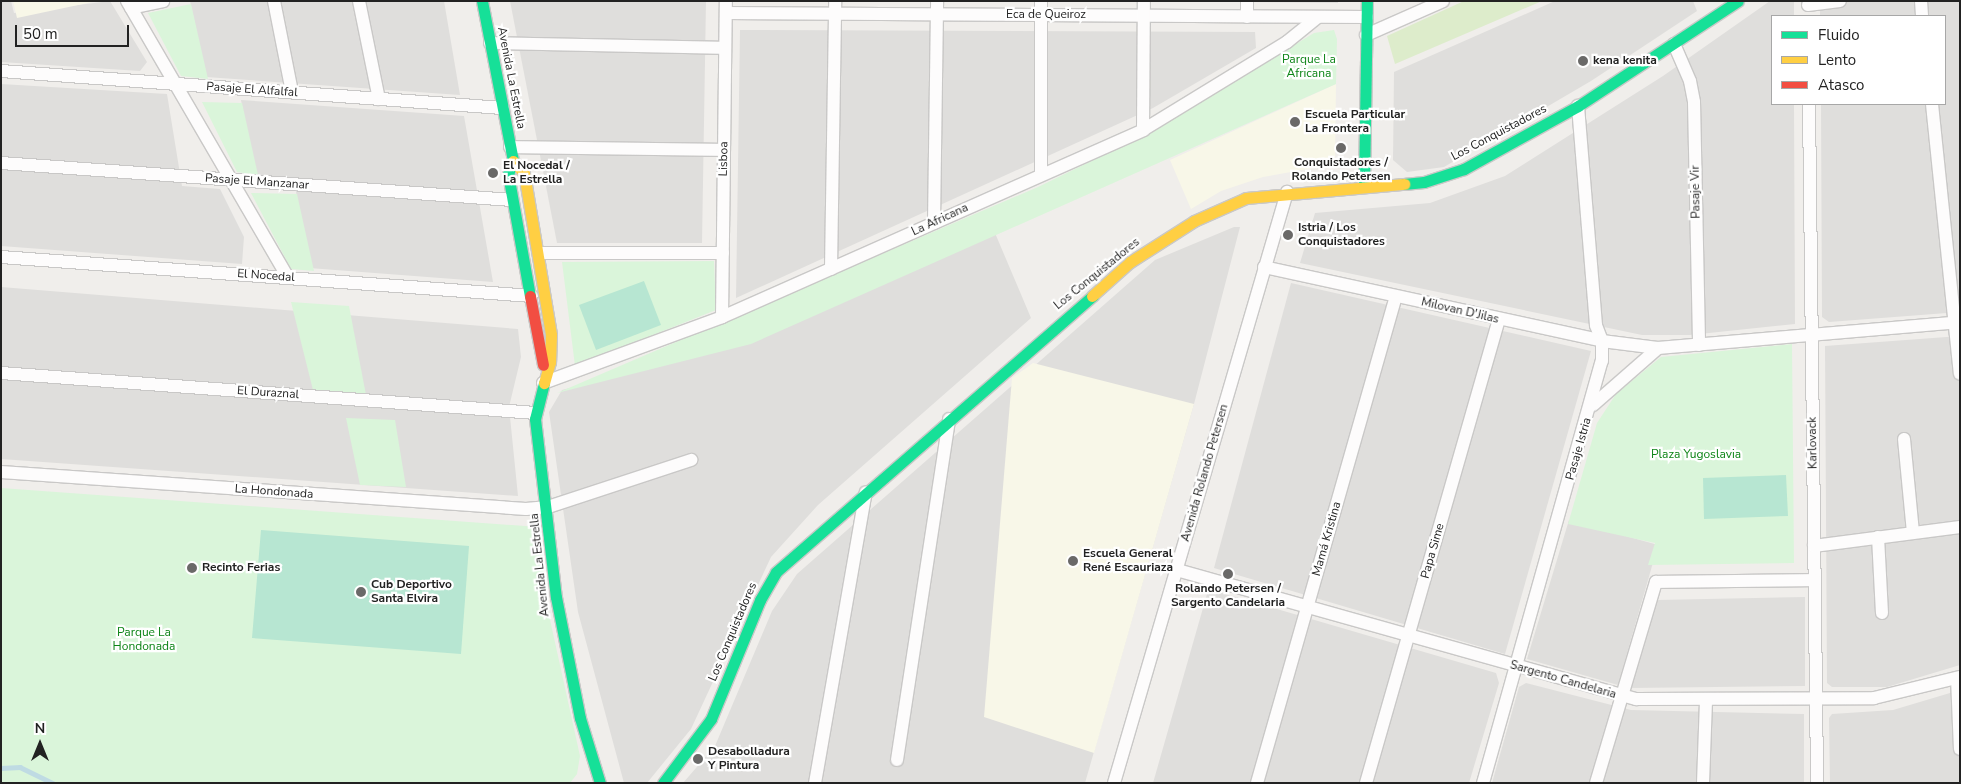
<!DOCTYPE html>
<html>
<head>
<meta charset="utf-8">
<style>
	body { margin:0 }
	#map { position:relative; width:1961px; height:784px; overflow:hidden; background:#f0eeeb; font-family:"Nunito Sans",sans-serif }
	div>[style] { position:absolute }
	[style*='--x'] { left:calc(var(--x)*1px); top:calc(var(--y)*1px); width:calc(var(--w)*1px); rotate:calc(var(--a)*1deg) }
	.residential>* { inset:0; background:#dfdedc }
	.education>* { inset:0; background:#f8f7e8 }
	.grass>* { inset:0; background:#ddeccb }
	.park>* { inset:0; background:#daf5da }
	.pitch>* { inset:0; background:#b7e6d2 }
	.stream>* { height:4.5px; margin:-2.25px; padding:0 2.25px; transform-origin:2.25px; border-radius:2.25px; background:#bfdbe3 }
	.roads { filter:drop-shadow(1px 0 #c9c8c7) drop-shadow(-1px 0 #c9c8c7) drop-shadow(0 1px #c9c8c7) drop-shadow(0 -1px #c9c8c7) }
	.street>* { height:12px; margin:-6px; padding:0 6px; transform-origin:6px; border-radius:6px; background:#fdfcfc }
	.fast>* { height:11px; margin:-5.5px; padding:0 5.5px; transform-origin:5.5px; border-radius:5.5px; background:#16e098 }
	.slow>* { height:11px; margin:-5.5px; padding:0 5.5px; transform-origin:5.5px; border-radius:5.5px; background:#ffcf43 }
	.jam>* { height:11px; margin:-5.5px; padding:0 5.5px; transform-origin:5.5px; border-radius:5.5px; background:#f24e42 }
	.dots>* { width:14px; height:14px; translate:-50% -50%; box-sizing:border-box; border:2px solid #fff; border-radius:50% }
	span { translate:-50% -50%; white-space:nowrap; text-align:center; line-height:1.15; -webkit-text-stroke:4.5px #fff; paint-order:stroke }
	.street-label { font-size:12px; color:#222 }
	.park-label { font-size:12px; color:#0c8416 }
	.poi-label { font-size:12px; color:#222; font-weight:700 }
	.left { translate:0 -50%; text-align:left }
	.frame { position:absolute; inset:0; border:2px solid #222; pointer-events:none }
	.legend { position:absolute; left:1771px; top:15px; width:175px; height:90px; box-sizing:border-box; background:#fff; border:1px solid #a7a7a7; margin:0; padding:6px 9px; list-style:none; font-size:15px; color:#222 }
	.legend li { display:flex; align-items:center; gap:10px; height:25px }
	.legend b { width:25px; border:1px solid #a7a7a7 }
	.north { position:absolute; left:15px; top:719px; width:50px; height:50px; -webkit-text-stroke:4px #fff; paint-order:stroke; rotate:0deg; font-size:14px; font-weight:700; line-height:20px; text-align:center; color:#222 }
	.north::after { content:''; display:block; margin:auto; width:18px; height:22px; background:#222; clip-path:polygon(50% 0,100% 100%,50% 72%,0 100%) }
	.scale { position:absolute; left:15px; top:25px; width:114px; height:22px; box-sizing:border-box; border:2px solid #222; border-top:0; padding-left:6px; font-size:15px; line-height:18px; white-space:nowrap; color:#222; -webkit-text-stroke:4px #fff; paint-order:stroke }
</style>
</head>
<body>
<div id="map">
	<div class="residential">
		<i style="clip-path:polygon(1px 1px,11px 1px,14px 13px,110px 1px,147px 62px,140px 71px,1px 62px)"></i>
		<i style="clip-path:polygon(190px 1px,444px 1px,460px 95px,206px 77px)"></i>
		<i style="clip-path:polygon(510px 1px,706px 1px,702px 243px,557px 243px)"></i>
		<i style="clip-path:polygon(1163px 1px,1338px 1px,1338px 3px)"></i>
		<i style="clip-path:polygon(1555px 1px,1693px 1px,1697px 11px,1591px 81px,1444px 167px,1407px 172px,1393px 160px,1394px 72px)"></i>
		<i style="clip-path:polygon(1770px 1px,1794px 1px,1794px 16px,1772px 16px,1772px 104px,1794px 104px,1795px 324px,1690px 335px,1642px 335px,1300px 263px,1315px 213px,1430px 203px,1505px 176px,1663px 76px)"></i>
		<i style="clip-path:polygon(1820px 1px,1960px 1px,1960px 312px,1829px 322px,1822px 317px,1821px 104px,1945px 104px,1945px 16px,1820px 16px)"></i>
		<i style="clip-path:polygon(740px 30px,1255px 32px,1256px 48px,1153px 108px,736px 298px)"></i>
		<i style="clip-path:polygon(1px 84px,167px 94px,182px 186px,220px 189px,244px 237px,242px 264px,1px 246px)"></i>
		<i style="clip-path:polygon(241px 100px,464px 116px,493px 282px,309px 268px,294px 180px,255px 176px)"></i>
		<i style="clip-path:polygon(1234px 227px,1240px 227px,1194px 404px,1085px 783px,683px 783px,715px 746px,772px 611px,797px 574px,1155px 260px)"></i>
		<i style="clip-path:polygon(995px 233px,1031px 318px,818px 505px,771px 557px,691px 729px,647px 783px,624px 783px,578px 612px,549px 412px,562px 390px,746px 342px)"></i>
		<i style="clip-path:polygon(1291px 283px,1591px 351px,1505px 654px,1214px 568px)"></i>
		<i style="clip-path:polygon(1px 287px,518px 329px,521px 357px,509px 407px,518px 496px,1px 459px)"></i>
		<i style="clip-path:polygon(1960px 336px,1960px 665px,1887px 687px,1832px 687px,1827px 683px,1825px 346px)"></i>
		<i style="clip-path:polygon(1569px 520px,1658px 545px,1618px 685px,1527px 659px)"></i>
		<i style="clip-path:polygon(1215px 591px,1496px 673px,1499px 683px,1469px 783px,1153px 783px,1207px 594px)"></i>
		<i style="clip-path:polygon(1805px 597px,1805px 686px,1630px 688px,1657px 600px)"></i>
		<i style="clip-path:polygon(1526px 683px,1631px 710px,1804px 714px,1804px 783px,1492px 783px,1519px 687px)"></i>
		<i style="clip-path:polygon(1960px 690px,1960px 783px,1830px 783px,1829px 718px,1832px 714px,1893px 710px)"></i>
	</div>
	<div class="education">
		<i style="clip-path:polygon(13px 1px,97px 1px,17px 18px)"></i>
		<i style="clip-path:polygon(1336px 84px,1335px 164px,1263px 177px,1221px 191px,1191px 209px,1170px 160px)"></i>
		<i style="clip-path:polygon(1033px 363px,1194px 404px,1094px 753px,984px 717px,1012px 378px)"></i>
	</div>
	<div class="grass">
		<i style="clip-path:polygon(1464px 1px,1542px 1px,1395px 64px,1387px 36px)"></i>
	</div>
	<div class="park">
		<i style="clip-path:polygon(191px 4px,208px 79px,181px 76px,148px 13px)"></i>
		<i style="clip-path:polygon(1334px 30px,1337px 39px,1336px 84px,751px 344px,557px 393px,1038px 187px,1153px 131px,1314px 33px)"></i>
		<i style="clip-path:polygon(202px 102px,242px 103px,258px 175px,237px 172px)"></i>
		<i style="clip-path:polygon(251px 193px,297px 194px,314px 271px,291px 269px)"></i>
		<i style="clip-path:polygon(714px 261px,716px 310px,575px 366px,562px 262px)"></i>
		<i style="clip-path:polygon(291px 302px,349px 306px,366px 395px,313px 390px)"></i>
		<i style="clip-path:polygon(1792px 344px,1794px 563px,1648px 565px,1655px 543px,1568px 524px,1597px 423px,1616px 394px,1661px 357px)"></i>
		<i style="clip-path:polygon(346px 418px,395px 420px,406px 487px,360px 485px)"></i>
		<i style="clip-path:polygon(1px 488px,539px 527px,547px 606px,580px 756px,577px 774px,570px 783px,1px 783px)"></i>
	</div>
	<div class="pitch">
		<i style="clip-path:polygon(644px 281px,661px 325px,596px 350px,579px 305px)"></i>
		<i style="clip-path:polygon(1786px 475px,1788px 516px,1704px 519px,1703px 478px)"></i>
		<i style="clip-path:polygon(261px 530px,469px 546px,461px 654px,252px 638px)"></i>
	</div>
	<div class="stream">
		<i style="--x:1;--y:768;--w:19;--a:-3"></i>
		<i style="--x:20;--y:767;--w:37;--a:26"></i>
	</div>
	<div class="roads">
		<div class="street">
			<i style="--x:127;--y:1;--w:320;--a:59.8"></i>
			<i style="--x:274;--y:1;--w:93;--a:78.8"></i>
			<i style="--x:359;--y:1;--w:100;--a:78.5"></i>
			<i style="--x:1921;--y:1;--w:15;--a:86"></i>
			<i style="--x:1808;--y:5;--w:32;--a:-7"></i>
			<i style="--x:131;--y:8;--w:33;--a:-12"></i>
			<i style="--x:726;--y:13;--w:641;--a:0.36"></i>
			<i style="--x:1247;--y:17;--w:16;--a:-90"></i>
			<i style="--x:1366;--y:35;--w:84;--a:-23.8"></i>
			<i style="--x:490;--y:43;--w:235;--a:1.2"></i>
			<i style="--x:1674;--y:44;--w:40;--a:66.6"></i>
			<i style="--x:1690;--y:81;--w:21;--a:79"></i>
			<i style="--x:1694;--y:102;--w:243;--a:88.8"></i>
			<i style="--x:1;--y:71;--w:503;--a:4.22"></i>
			<i style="--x:1809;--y:104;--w:679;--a:89.32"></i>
			<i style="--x:1932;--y:104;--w:271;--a:84.1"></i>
			<i style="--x:1143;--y:130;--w:129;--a:-89.6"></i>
			<i style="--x:510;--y:147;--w:214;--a:0.8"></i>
			<i style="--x:1;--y:163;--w:512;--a:4.14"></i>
			<i style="--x:1041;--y:174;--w:173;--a:-90"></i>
			<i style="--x:934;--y:223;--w:222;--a:-89.2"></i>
			<i style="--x:539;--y:253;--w:184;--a:0"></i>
			<i style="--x:1;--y:257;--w:532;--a:4.2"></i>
			<i style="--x:1264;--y:267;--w:346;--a:12.3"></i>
			<i style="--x:1602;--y:341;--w:56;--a:7.1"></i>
			<i style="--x:1658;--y:348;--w:303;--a:-4.9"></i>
			<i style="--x:831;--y:269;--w:268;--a:-89.1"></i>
			<i style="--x:722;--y:317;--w:316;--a:-89.3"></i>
			<i style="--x:1;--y:373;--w:535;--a:4.28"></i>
			<i style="--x:543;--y:383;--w:191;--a:-20.2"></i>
			<i style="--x:722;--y:317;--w:461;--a:-23.9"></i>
			<i style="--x:1143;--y:130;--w:169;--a:-31.4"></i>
			<i style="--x:1287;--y:42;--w:38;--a:-39"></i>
			<i style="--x:1593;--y:405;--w:86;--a:-41.2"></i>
			<i style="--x:1904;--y:439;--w:94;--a:84.5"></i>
			<i style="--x:1;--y:472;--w:526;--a:4.03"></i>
			<i style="--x:526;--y:509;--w:22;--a:-5"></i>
			<i style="--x:548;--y:507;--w:151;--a:-18.2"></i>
			<i style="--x:1878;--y:537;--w:76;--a:87"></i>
			<i style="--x:1814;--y:546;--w:147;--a:-7.4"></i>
			<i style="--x:1177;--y:570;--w:477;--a:15.7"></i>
			<i style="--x:1636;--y:699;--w:238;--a:-0.2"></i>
			<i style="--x:1874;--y:698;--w:89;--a:-13.7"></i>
			<i style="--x:1957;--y:678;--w:71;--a:87.6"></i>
			<i style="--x:897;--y:760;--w:345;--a:-81.3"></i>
			<i style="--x:815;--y:783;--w:295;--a:-80.1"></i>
			<i style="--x:1114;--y:783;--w:616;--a:-73.68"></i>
			<i style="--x:1257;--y:783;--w:506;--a:-74.07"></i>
			<i style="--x:1366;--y:783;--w:483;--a:-74"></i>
			<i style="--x:1483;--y:783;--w:438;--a:-74.3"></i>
			<i style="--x:1602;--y:361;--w:20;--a:-90"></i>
			<i style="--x:1602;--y:341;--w:17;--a:-111"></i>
			<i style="--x:1596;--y:325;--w:220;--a:-94.7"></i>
			<i style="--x:1596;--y:783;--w:210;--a:-73.4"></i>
			<i style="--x:1656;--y:582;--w:159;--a:-0.7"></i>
			<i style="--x:1703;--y:783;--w:82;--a:-87.9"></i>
		</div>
		<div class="fast">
			<i style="--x:482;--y:1;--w:163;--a:79"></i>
			<i style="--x:513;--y:161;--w:14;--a:111"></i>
			<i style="--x:508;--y:174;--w:124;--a:79.8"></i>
			<i style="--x:1404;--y:184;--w:20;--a:-6"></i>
			<i style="--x:1424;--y:182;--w:42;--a:-18"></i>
			<i style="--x:1464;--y:169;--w:130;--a:-28.9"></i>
			<i style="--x:1578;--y:106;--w:191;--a:-33.3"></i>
			<i style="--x:1364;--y:187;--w:186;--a:-89.1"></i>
			<i style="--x:544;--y:383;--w:37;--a:104"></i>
			<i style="--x:535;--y:419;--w:179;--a:83.3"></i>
			<i style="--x:556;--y:597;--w:123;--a:78.8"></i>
			<i style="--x:580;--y:718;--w:68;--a:72.9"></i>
			<i style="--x:663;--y:783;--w:80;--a:-53.1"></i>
			<i style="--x:711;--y:719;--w:129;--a:-67.6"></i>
			<i style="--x:760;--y:600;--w:32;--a:-60"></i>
			<i style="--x:776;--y:572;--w:420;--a:-41.1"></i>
		</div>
		<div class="slow">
			<i style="--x:513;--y:161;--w:16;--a:47"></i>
			<i style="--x:524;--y:173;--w:164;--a:80.5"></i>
			<i style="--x:551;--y:335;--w:27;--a:92"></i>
			<i style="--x:550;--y:362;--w:22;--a:106"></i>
			<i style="--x:1092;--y:296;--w:51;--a:-41.8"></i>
			<i style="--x:1130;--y:262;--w:76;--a:-32.6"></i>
			<i style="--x:1194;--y:221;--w:57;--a:-23.9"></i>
			<i style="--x:1246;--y:198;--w:159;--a:-5.1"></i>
		</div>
		<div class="jam">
			<i style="--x:530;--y:296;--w:70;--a:79.3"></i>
		</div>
	</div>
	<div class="dots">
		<i style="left:1583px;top:61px;background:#6a6968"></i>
		<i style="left:1295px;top:122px;background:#6a6968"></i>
		<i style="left:1341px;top:148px;background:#6a6968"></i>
		<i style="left:493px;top:173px;background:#6a6968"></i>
		<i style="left:1288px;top:235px;background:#6a6968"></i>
		<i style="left:1073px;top:561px;background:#6a6968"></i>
		<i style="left:192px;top:568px;background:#6a6968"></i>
		<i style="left:1228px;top:574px;background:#6a6968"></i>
		<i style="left:361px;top:592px;background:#6a6968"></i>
		<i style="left:698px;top:759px;background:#6a6968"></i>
	</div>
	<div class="street-label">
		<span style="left:1046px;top:15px">Eca de Queiroz</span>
		<span style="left:511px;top:78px;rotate:79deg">Avenida La Estrella</span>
		<span style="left:252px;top:90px;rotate:4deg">Pasaje El Alfalfal</span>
		<span style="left:1499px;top:133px;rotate:-28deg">Los Conquistadores</span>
		<span style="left:724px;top:159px;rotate:-89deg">Lisboa</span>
		<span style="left:257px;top:182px;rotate:4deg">Pasaje El Manzanar</span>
		<span style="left:1696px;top:192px;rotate:-91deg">Pasaje Vir</span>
		<span style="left:940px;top:220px;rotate:-25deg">La Africana</span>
		<span style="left:1097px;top:274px;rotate:-39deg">Los Conquistadores</span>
		<span style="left:266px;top:276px;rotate:4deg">El Nocedal</span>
		<span style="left:1460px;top:311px;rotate:13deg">Milovan D'Jilas</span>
		<span style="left:268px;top:393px;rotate:4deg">El Duraznal</span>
		<span style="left:1813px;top:443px;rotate:-91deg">Karlovack</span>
		<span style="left:1579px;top:449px;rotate:-74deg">Pasaje Istria</span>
		<span style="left:1205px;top:473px;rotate:-74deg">Avenida Rolando Petersen</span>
		<span style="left:274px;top:492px;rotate:4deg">La Hondonada</span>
		<span style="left:1327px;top:539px;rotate:-74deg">Mamá Kristina</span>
		<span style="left:1433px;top:551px;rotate:-74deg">Papa Sime</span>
		<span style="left:540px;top:565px;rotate:-96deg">Avenida La Estrella</span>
		<span style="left:733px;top:632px;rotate:-67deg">Los Conquistadores</span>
		<span style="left:1563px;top:680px;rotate:16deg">Sargento Candelaria</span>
	</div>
	<div class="park-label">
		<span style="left:1309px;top:67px">Parque La<br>Africana</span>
		<span style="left:1696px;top:455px">Plaza Yugoslavia</span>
		<span style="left:144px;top:640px">Parque La<br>Hondonada</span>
	</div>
	<div class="poi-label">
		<span class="left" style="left:1593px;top:61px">kena kenita</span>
		<span class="left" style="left:1305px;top:122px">Escuela Particular<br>La Frontera</span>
		<span style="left:1341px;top:170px">Conquistadores /<br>Rolando Petersen</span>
		<span class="left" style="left:503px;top:173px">El Nocedal /<br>La Estrella</span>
		<span class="left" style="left:1298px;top:235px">Istria / Los<br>Conquistadores</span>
		<span class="left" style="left:1083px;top:561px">Escuela General<br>René Escauriaza</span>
		<span class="left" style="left:202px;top:568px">Recinto Ferias</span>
		<span class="left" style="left:371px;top:592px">Cub Deportivo<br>Santa Elvira</span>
		<span style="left:1228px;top:596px">Rolando Petersen /<br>Sargento Candelaria</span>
		<span class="left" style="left:708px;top:759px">Desabolladura<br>Y Pintura</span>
	</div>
	<div class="frame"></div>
	<ul class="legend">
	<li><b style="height:6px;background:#16e098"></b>Fluido</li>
	<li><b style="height:6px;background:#ffcf43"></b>Lento</li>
	<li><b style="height:6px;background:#f24e42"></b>Atasco</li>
	</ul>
	<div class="north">N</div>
	<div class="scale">50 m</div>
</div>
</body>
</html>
